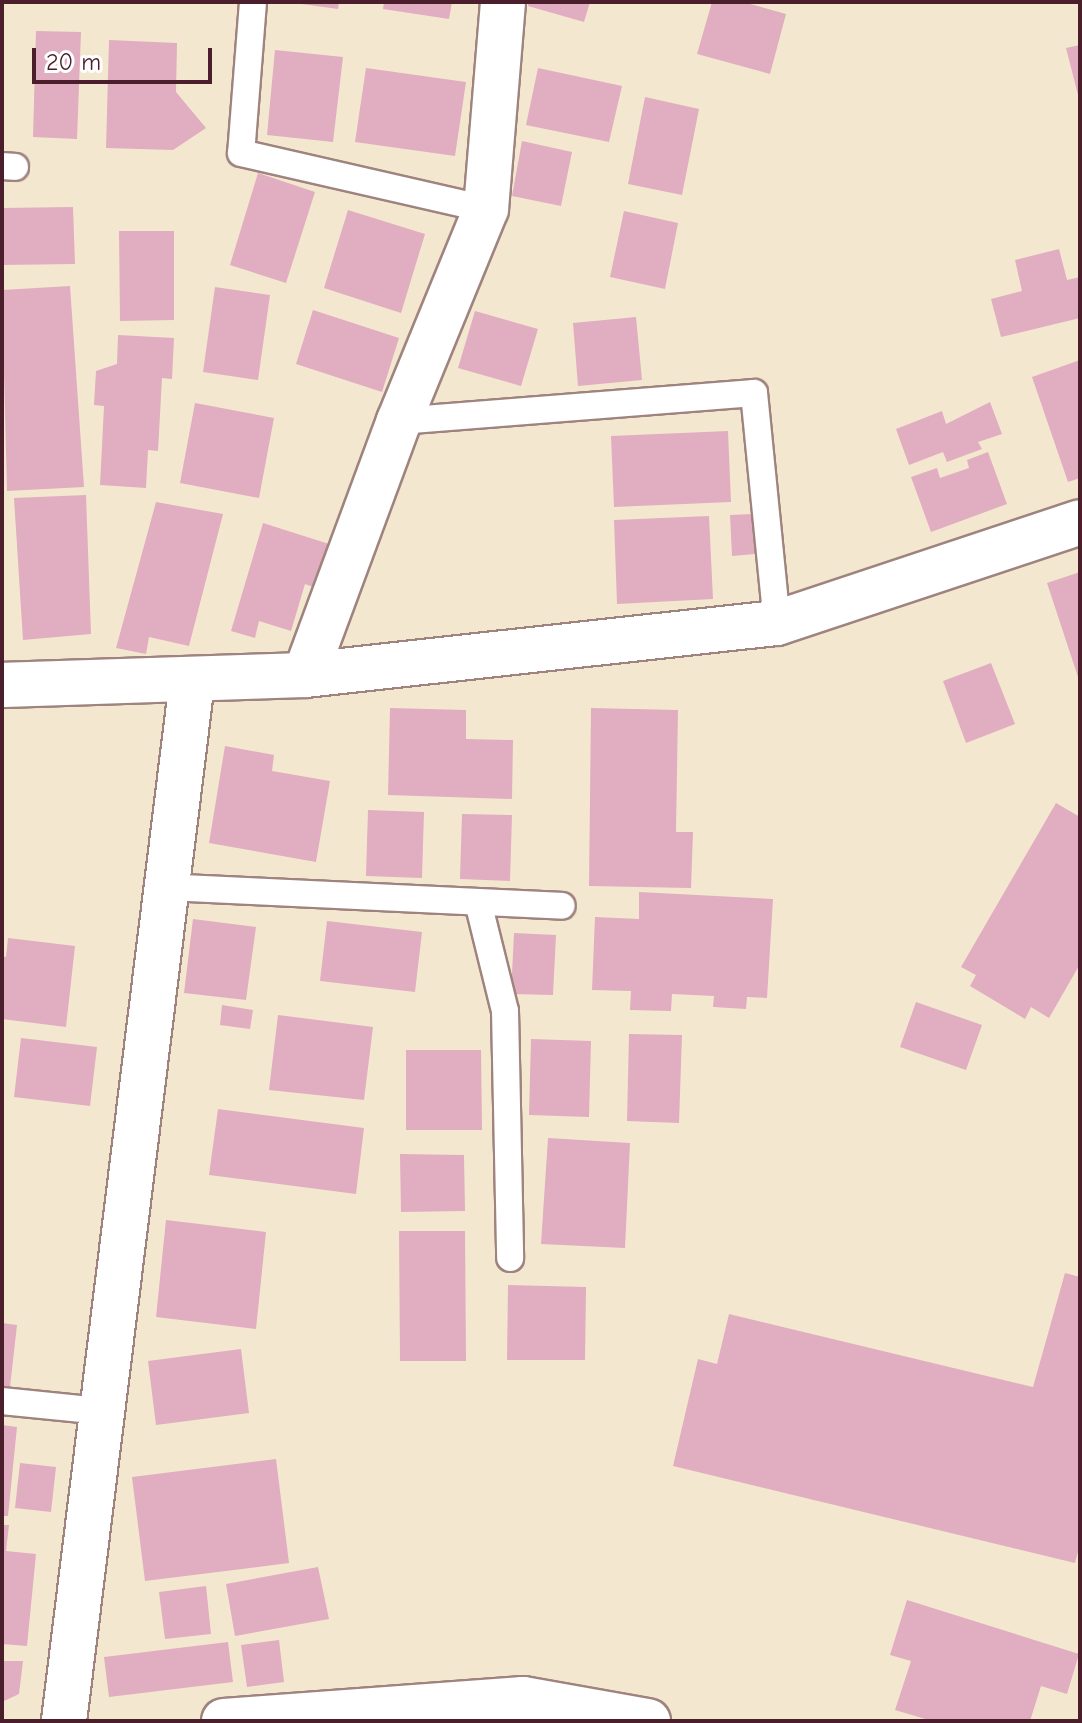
<!DOCTYPE html>
<html>
<head>
<meta charset="utf-8">
<style>
	body { margin:0 }
	#map { position:relative; width:1082px; height:1723px; overflow:hidden; background:#f4e7d0; font-family:"Comic Neue",sans-serif }
	div>[style] { position:absolute }
	[style*='--x'] { left:calc(var(--x)*1px); top:calc(var(--y)*1px); width:calc(var(--w)*1px); rotate:calc(var(--a)*1deg) }
	.building>* { inset:0; background:#e1adc0 }
	.roads { filter:drop-shadow(2px 0 #9f837e) drop-shadow(-2px 0 #9f837e) drop-shadow(0 2px #9f837e) drop-shadow(0 -2px #9f837e) }
	.lane>* { height:26px; margin:-13px; padding:0 13px; transform-origin:13px; border-radius:13px; background:#fff }
	.street>* { height:44px; margin:-22px; padding:0 22px; transform-origin:22px; border-radius:22px; background:#fff }
	.secondary>* { height:44px; margin:-22px; padding:0 22px; transform-origin:22px; border-radius:22px; background:#fff }
	span { translate:-50% -50%; white-space:nowrap; text-align:center; line-height:1.15; -webkit-text-stroke:8px #fff; paint-order:stroke }
	.frame { position:absolute; inset:0; border:4px solid #4a1f2b; pointer-events:none }
	.scale { position:absolute; left:32px; top:48px; width:180px; height:36px; box-sizing:border-box; border:4px solid #4a1f2b; border-top:0; padding-left:10px; font-size:24px; line-height:28px; white-space:nowrap; color:#4a1f2b; -webkit-text-stroke:6px #fff; paint-order:stroke }
</style>
</head>
<body>
<div id="map">
	<div class="building">
		<i style="clip-path:polygon(287px 2px,339px 2px,338px 9px)"></i>
		<i style="clip-path:polygon(384px 2px,452px 2px,449px 19px,383px 9px)"></i>
		<i style="clip-path:polygon(529px 2px,590px 2px,584px 22px,528px 6px)"></i>
		<i style="clip-path:polygon(712px 2px,743px 2px,786px 14px,770px 74px,697px 54px)"></i>
		<i style="clip-path:polygon(36px 31px,81px 32px,77px 139px,33px 137px)"></i>
		<i style="clip-path:polygon(109px 40px,177px 43px,176px 92px,206px 128px,173px 150px,106px 148px)"></i>
		<i style="clip-path:polygon(1080px 45px,1080px 99px,1079px 99px,1066px 48px)"></i>
		<i style="clip-path:polygon(275px 50px,343px 57px,333px 142px,267px 135px)"></i>
		<i style="clip-path:polygon(366px 68px,466px 82px,455px 156px,355px 142px)"></i>
		<i style="clip-path:polygon(538px 68px,622px 86px,609px 142px,526px 125px)"></i>
		<i style="clip-path:polygon(645px 97px,699px 109px,682px 195px,628px 184px)"></i>
		<i style="clip-path:polygon(522px 141px,572px 152px,561px 206px,512px 196px)"></i>
		<i style="clip-path:polygon(258px 173px,315px 192px,286px 283px,230px 265px)"></i>
		<i style="clip-path:polygon(73px 207px,75px 264px,2px 265px,2px 208px)"></i>
		<i style="clip-path:polygon(348px 210px,425px 234px,401px 313px,324px 288px)"></i>
		<i style="clip-path:polygon(624px 211px,678px 223px,665px 289px,610px 277px)"></i>
		<i style="clip-path:polygon(119px 231px,174px 231px,174px 320px,120px 321px)"></i>
		<i style="clip-path:polygon(1059px 249px,1067px 280px,1080px 277px,1080px 318px,1001px 337px,991px 299px,1022px 291px,1015px 260px)"></i>
		<i style="clip-path:polygon(70px 286px,84px 487px,7px 491px,2px 290px)"></i>
		<i style="clip-path:polygon(215px 287px,270px 295px,258px 380px,203px 372px)"></i>
		<i style="clip-path:polygon(313px 310px,399px 338px,382px 392px,296px 364px)"></i>
		<i style="clip-path:polygon(475px 311px,538px 329px,521px 386px,458px 368px)"></i>
		<i style="clip-path:polygon(636px 317px,642px 380px,578px 386px,573px 323px)"></i>
		<i style="clip-path:polygon(118px 335px,174px 338px,172px 379px,162px 378px,158px 451px,148px 450px,146px 488px,100px 485px,104px 406px,94px 405px,96px 371px,117px 364px)"></i>
		<i style="clip-path:polygon(1080px 360px,1080px 478px,1068px 482px,1032px 377px)"></i>
		<i style="clip-path:polygon(990px 402px,1002px 434px,978px 442px,982px 449px,947px 462px,943px 452px,909px 465px,896px 429px,942px 411px,946px 424px)"></i>
		<i style="clip-path:polygon(195px 403px,274px 418px,259px 498px,180px 483px)"></i>
		<i style="clip-path:polygon(728px 431px,731px 502px,614px 507px,611px 436px)"></i>
		<i style="clip-path:polygon(988px 452px,1007px 504px,931px 532px,911px 477px,937px 468px,940px 478px,969px 468px,967px 460px)"></i>
		<i style="clip-path:polygon(86px 495px,91px 634px,23px 640px,14px 498px)"></i>
		<i style="clip-path:polygon(156px 502px,223px 514px,189px 646px,149px 637px,146px 654px,116px 648px)"></i>
		<i style="clip-path:polygon(753px 514px,755px 554px,732px 556px,730px 515px)"></i>
		<i style="clip-path:polygon(709px 516px,713px 599px,617px 604px,614px 520px)"></i>
		<i style="clip-path:polygon(263px 523px,329px 544px,316px 588px,305px 584px,291px 631px,259px 621px,255px 638px,231px 631px)"></i>
		<i style="clip-path:polygon(1080px 572px,1080px 680px,1079px 680px,1047px 583px)"></i>
		<i style="clip-path:polygon(991px 663px,1015px 724px,966px 743px,943px 681px)"></i>
		<i style="clip-path:polygon(390px 708px,466px 710px,466px 739px,513px 740px,512px 799px,388px 795px)"></i>
		<i style="clip-path:polygon(591px 708px,678px 710px,676px 832px,693px 832px,691px 888px,589px 886px)"></i>
		<i style="clip-path:polygon(225px 746px,274px 755px,272px 771px,330px 781px,316px 862px,209px 843px)"></i>
		<i style="clip-path:polygon(1056px 803px,1080px 817px,1080px 964px,1049px 1018px,1031px 1007px,1025px 1019px,970px 986px,976px 975px,961px 967px)"></i>
		<i style="clip-path:polygon(368px 810px,424px 812px,422px 878px,366px 876px)"></i>
		<i style="clip-path:polygon(462px 814px,512px 815px,510px 881px,460px 879px)"></i>
		<i style="clip-path:polygon(639px 892px,773px 899px,767px 998px,747px 997px,746px 1009px,713px 1007px,714px 996px,672px 994px,671px 1011px,630px 1010px,631px 991px,592px 990px,595px 917px,639px 919px)"></i>
		<i style="clip-path:polygon(193px 919px,256px 927px,246px 1000px,184px 993px)"></i>
		<i style="clip-path:polygon(327px 921px,422px 932px,415px 992px,320px 981px)"></i>
		<i style="clip-path:polygon(514px 933px,556px 935px,553px 995px,511px 994px)"></i>
		<i style="clip-path:polygon(8px 938px,75px 946px,66px 1027px,2px 1019px,2px 956px,6px 957px)"></i>
		<i style="clip-path:polygon(916px 1002px,982px 1025px,966px 1070px,900px 1047px)"></i>
		<i style="clip-path:polygon(222px 1005px,253px 1010px,250px 1029px,220px 1025px)"></i>
		<i style="clip-path:polygon(278px 1015px,373px 1027px,364px 1100px,269px 1090px)"></i>
		<i style="clip-path:polygon(629px 1034px,682px 1035px,679px 1123px,627px 1121px)"></i>
		<i style="clip-path:polygon(21px 1038px,97px 1047px,90px 1106px,14px 1097px)"></i>
		<i style="clip-path:polygon(531px 1039px,591px 1041px,589px 1117px,529px 1115px)"></i>
		<i style="clip-path:polygon(406px 1050px,481px 1050px,482px 1130px,406px 1130px)"></i>
		<i style="clip-path:polygon(218px 1109px,364px 1128px,356px 1194px,209px 1175px)"></i>
		<i style="clip-path:polygon(548px 1138px,630px 1143px,625px 1248px,541px 1244px)"></i>
		<i style="clip-path:polygon(400px 1154px,464px 1155px,465px 1211px,401px 1212px)"></i>
		<i style="clip-path:polygon(166px 1220px,266px 1232px,256px 1329px,156px 1317px)"></i>
		<i style="clip-path:polygon(399px 1231px,465px 1231px,466px 1361px,400px 1361px)"></i>
		<i style="clip-path:polygon(1065px 1273px,1080px 1277px,1080px 1544px,1075px 1563px,673px 1466px,698px 1359px,717px 1364px,729px 1314px,1033px 1387px)"></i>
		<i style="clip-path:polygon(508px 1285px,586px 1287px,585px 1360px,507px 1360px)"></i>
		<i style="clip-path:polygon(2px 1323px,17px 1325px,10px 1387px,2px 1386px)"></i>
		<i style="clip-path:polygon(241px 1349px,249px 1413px,156px 1425px,148px 1361px)"></i>
		<i style="clip-path:polygon(2px 1425px,17px 1427px,8px 1516px,2px 1516px)"></i>
		<i style="clip-path:polygon(276px 1459px,289px 1563px,145px 1581px,132px 1477px)"></i>
		<i style="clip-path:polygon(20px 1463px,56px 1467px,51px 1512px,15px 1508px)"></i>
		<i style="clip-path:polygon(2px 1525px,9px 1525px,6px 1551px,36px 1554px,27px 1646px,2px 1644px)"></i>
		<i style="clip-path:polygon(318px 1567px,329px 1619px,235px 1636px,226px 1584px)"></i>
		<i style="clip-path:polygon(206px 1586px,211px 1634px,165px 1639px,159px 1592px)"></i>
		<i style="clip-path:polygon(907px 1600px,1079px 1654px,1067px 1694px,1041px 1686px,1030px 1721px,932px 1721px,895px 1710px,911px 1661px,890px 1655px)"></i>
		<i style="clip-path:polygon(279px 1640px,284px 1682px,247px 1687px,241px 1645px)"></i>
		<i style="clip-path:polygon(228px 1642px,233px 1682px,109px 1697px,104px 1657px)"></i>
		<i style="clip-path:polygon(2px 1661px,23px 1661px,19px 1694px,2px 1702px)"></i>
	</div>
	<div class="roads">
		<div class="lane">
			<i style="--x:253;--y:2;--w:151;--a:94.5"></i>
			<i style="--x:241;--y:153;--w:251;--a:12.9"></i>
			<i style="--x:2;--y:166;--w:13;--a:4"></i>
			<i style="--x:399;--y:421;--w:356;--a:-4.5"></i>
			<i style="--x:754;--y:393;--w:231;--a:84.3"></i>
			<i style="--x:164;--y:887;--w:398;--a:2.7"></i>
			<i style="--x:478;--y:902;--w:112;--a:76.1"></i>
			<i style="--x:505;--y:1011;--w:247;--a:88.8"></i>
			<i style="--x:2;--y:1401;--w:100;--a:5.8"></i>
		</div>
		<div class="street">
			<i style="--x:305;--y:675;--w:271;--a:-69.7"></i>
			<i style="--x:399;--y:421;--w:229;--a:-67.7"></i>
			<i style="--x:486;--y:209;--w:208;--a:-85.3"></i>
			<i style="--x:2;--y:685;--w:303;--a:-1.9"></i>
			<i style="--x:305;--y:675;--w:475;--a:-6.3"></i>
			<i style="--x:777;--y:623;--w:319;--a:-18.4"></i>
			<i style="--x:64;--y:1721;--w:1047;--a:-82.98"></i>
		</div>
		<div class="secondary">
			<i style="--x:224;--y:1721;--w:300;--a:-4.2"></i>
			<i style="--x:523;--y:1699;--w:127;--a:10"></i>
		</div>
	</div>
	<div class="frame"></div>
	<div class="scale">20 m</div>
</div>
</body>
</html>
